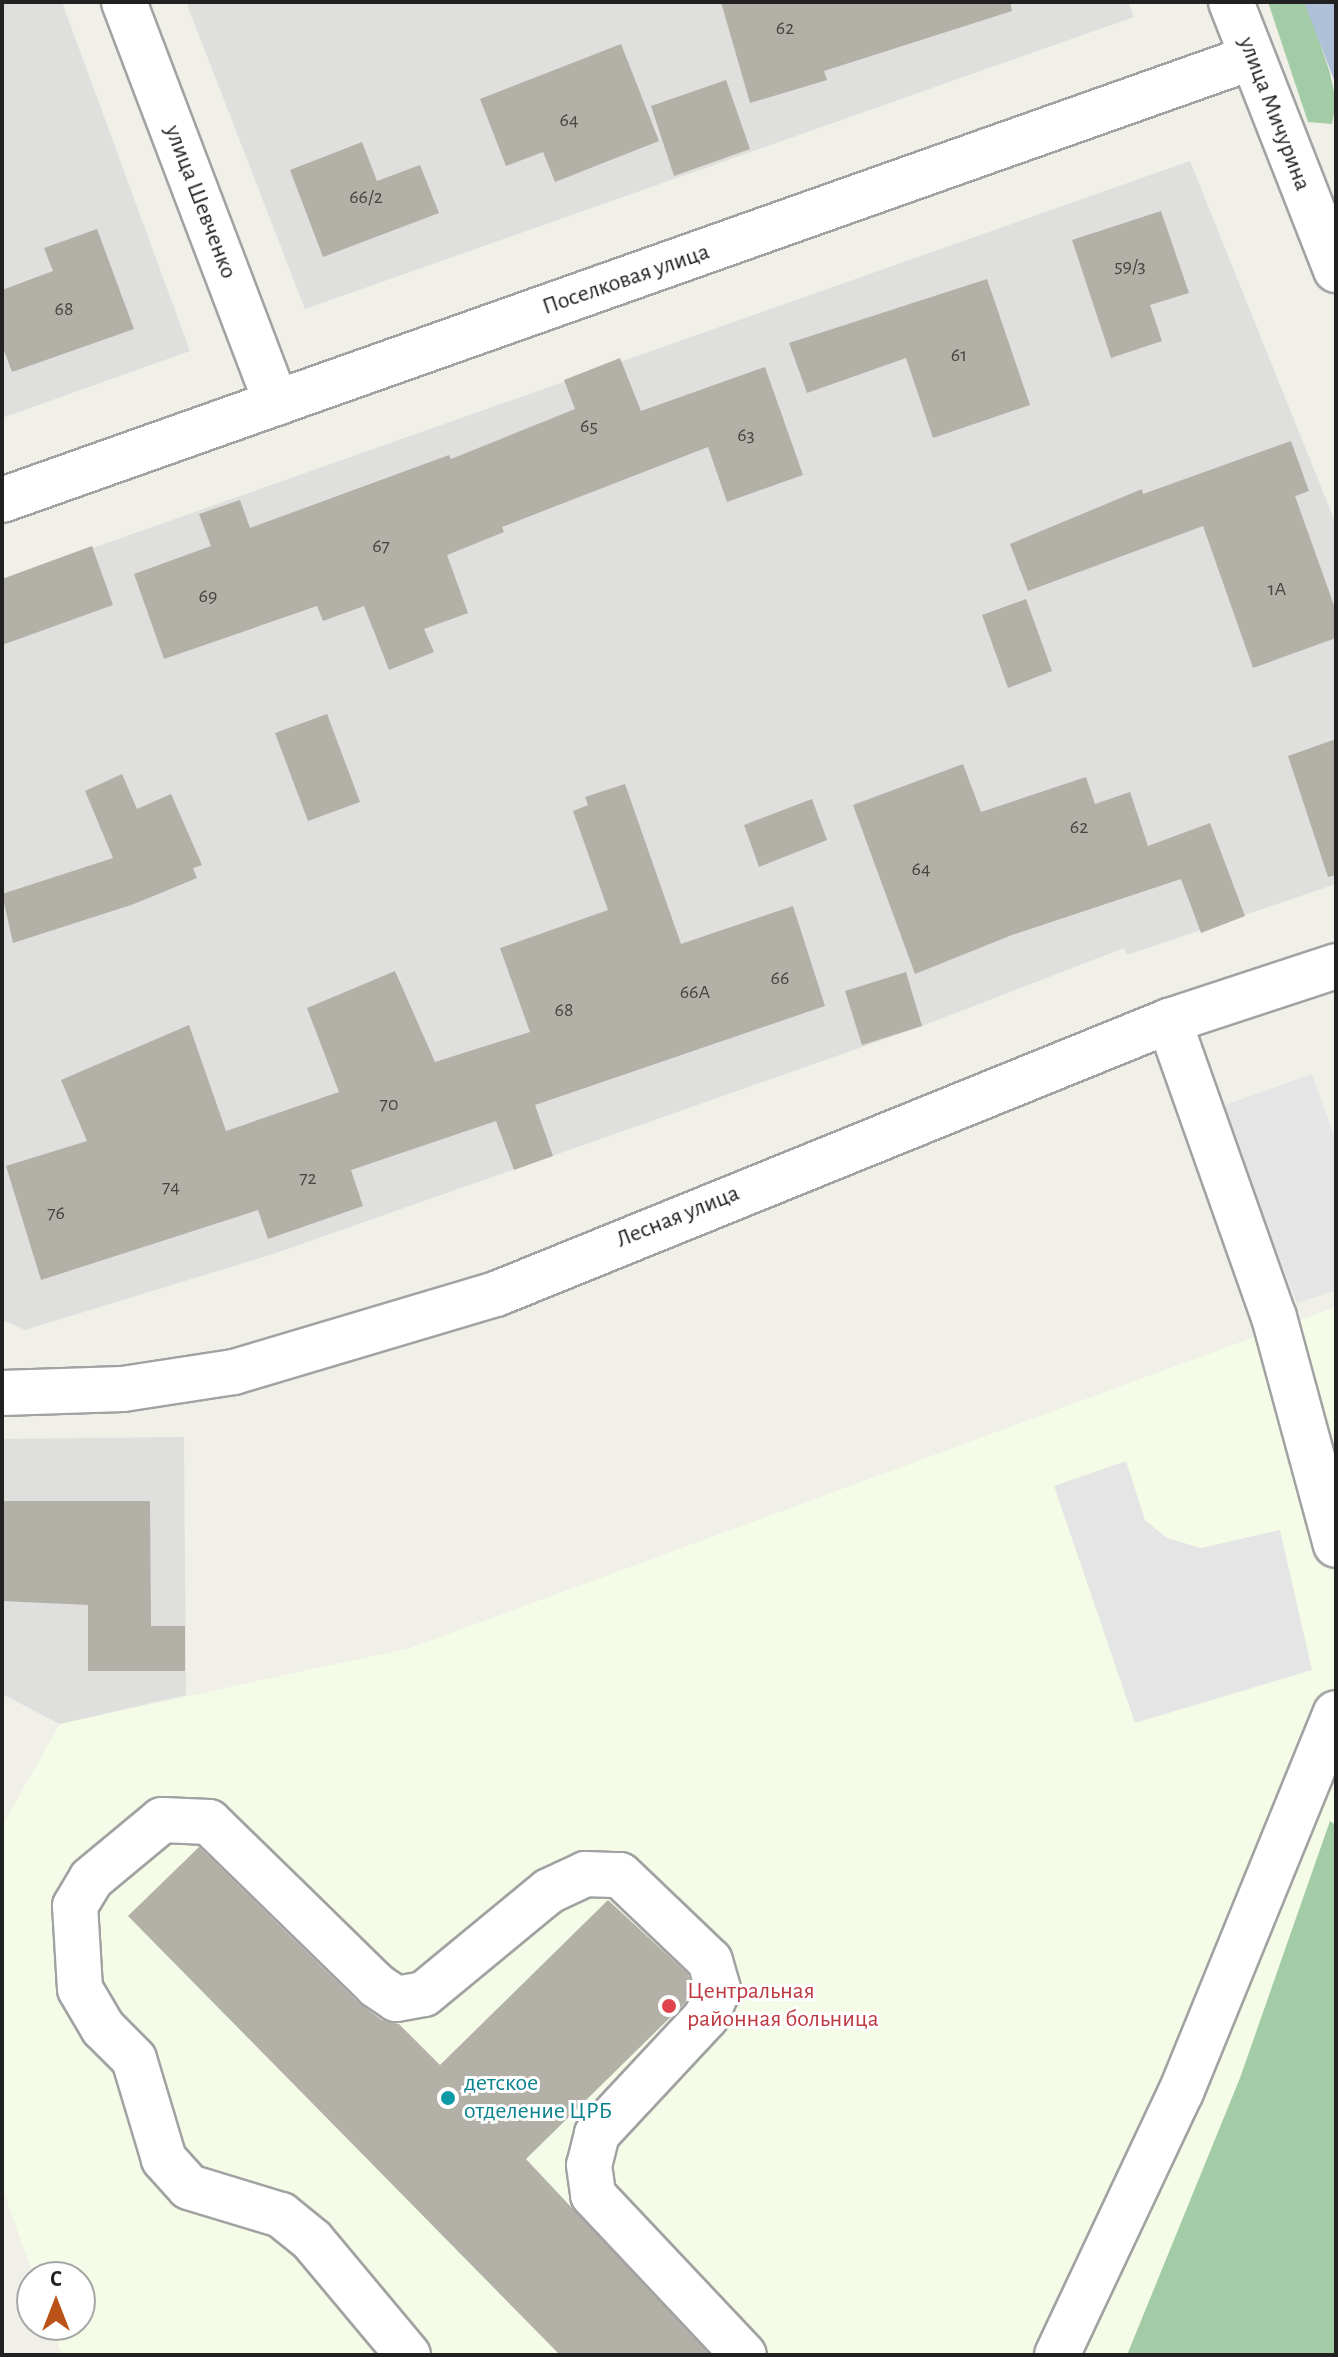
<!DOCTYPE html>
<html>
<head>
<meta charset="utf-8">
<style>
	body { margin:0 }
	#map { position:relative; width:1338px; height:2357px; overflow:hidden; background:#f0f0e9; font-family:"Alegreya Sans",sans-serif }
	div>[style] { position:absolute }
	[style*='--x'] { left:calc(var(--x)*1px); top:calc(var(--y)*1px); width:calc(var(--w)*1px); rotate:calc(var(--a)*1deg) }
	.residential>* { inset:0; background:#dfdfde }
	.education>* { inset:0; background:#f4fce7 }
	.forest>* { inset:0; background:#a3cba6 }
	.parking>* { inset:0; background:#e5e5e5 }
	.water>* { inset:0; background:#afc0d9 }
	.building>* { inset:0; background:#b3b0a8 }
	.roads { filter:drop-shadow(2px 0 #a2a2a2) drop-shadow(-2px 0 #a2a2a2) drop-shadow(0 2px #a2a2a2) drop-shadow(0 -2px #a2a2a2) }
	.minor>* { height:44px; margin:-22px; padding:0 22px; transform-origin:22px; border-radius:22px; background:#fff }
	.dots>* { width:22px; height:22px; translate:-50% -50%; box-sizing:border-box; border:4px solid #fff; border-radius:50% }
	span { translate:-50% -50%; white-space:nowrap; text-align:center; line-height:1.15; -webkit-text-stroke:6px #fff; paint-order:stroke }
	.number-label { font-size:20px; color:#464543 }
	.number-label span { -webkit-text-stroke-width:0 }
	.street-label { font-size:24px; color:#212121 }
	.health-label { font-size:24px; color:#be3a42 }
	.left { translate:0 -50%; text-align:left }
	.culture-label { font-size:24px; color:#0d838f }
	.frame { position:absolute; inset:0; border:4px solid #212121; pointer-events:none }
	.north { position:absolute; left:16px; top:2261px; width:80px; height:80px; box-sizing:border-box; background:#fff; border:2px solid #a6a6a6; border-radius:50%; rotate:0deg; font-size:22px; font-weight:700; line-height:32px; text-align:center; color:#212121 }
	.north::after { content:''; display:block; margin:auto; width:28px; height:36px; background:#bb5218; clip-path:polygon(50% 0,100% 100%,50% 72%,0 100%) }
</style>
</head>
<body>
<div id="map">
	<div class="residential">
		<i style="clip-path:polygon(2px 2px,62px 2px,190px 351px,2px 418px)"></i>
		<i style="clip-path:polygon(186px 2px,1128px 2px,1134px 17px,305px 309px)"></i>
		<i style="clip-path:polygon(1190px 161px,1336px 524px,1336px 884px,1127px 955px,1124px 948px,922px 1026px,273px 1254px,25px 1330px,2px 1320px,2px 580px)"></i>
		<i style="clip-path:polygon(184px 1437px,186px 1695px,60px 1724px,2px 1694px,2px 1439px)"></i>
	</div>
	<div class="education">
		<i style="clip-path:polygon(1336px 1307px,1336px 2355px,62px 2355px,51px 2325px,80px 2325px,80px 2277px,34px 2277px,2px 2187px,2px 1826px,60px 1724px,410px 1648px)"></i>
	</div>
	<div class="forest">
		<i style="clip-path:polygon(1268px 2px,1306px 2px,1330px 73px,1336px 102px,1332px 124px,1308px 122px)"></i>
		<i style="clip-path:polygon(1330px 1821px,1336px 1825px,1336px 2355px,1127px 2355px,1240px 2078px)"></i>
	</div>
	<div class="parking">
		<i style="clip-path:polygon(1312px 1074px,1336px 1141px,1336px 1290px,1297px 1303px,1220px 1107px)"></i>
		<i style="clip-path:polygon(1126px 1461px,1145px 1520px,1167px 1538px,1201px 1548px,1280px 1530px,1312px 1670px,1135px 1723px,1054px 1486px)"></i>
	</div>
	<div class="water">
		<i style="clip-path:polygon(1304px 2px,1336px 2px,1336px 85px)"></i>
	</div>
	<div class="building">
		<i style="clip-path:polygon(721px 2px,1010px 2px,1012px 11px,824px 71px,827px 80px,750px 103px)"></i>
		<i style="clip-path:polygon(621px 44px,659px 141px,555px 182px,543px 152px,506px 166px,480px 99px)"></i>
		<i style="clip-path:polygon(726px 80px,750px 149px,674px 176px,651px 106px)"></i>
		<i style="clip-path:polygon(362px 142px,377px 181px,420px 165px,439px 213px,323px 257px,290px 170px)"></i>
		<i style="clip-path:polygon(1161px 211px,1189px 293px,1150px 305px,1162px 341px,1111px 358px,1072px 240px)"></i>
		<i style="clip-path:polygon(97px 229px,134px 329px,12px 372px,2px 345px,2px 290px,53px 271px,44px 248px)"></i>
		<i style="clip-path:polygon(987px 279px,1030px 405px,933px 438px,906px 358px,807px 393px,789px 343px)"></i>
		<i style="clip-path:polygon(620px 358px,641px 411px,765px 367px,803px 475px,727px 502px,708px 447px,502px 527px,504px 532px,447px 555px,468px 613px,424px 629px,434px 652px,389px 670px,364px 606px,323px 621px,317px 606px,164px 659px,134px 574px,211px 546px,199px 514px,240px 500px,250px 528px,449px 455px,451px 459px,575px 409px,564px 380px)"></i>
		<i style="clip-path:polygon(1291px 441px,1309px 491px,1295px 496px,1336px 611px,1336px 638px,1253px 668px,1203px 526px,1028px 591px,1010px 544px,1142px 489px,1143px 494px)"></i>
		<i style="clip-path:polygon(92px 546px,113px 605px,2px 645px,2px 579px)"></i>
		<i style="clip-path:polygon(1026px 599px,1052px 671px,1008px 688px,982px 615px)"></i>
		<i style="clip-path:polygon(327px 714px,360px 802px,308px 821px,275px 733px)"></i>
		<i style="clip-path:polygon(1336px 739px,1336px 875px,1328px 877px,1288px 756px)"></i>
		<i style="clip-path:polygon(963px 764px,981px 812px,1086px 777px,1095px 804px,1130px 792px,1148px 846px,1210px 823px,1245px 916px,1201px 933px,1181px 879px,1012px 935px,915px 974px,853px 805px)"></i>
		<i style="clip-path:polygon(122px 774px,137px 809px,171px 794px,202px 865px,193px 868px,197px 878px,134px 904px,13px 943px,2px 894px,113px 858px,85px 791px)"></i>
		<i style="clip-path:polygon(625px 784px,681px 944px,793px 906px,825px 1006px,535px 1105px,553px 1156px,514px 1170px,496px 1121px,351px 1170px,363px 1206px,268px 1239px,258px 1210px,41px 1280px,6px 1166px,87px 1141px,61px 1080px,189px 1025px,226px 1131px,339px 1092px,307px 1008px,395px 971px,435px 1062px,530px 1032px,500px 948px,608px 910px,573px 811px,588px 805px,585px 797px)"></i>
		<i style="clip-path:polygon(812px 799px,827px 840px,759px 867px,744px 825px)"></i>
		<i style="clip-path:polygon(906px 972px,922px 1026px,862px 1045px,845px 991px)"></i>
		<i style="clip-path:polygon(2px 1501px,150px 1501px,151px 1626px,185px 1626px,185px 1671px,88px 1671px,88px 1605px,2px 1601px)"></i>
		<i style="clip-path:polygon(199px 1847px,360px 2004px,382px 2020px,399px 2024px,440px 2065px,608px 1900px,688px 1974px,692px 1987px,685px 2003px,526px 2159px,710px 2355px,560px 2355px,128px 1916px)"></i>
	</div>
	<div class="roads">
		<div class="minor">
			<i style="--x:124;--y:2;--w:429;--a:69.2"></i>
			<i style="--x:1231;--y:2;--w:288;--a:68.6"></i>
			<i style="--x:2;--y:500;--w:1324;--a:-19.5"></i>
			<i style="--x:1169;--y:1021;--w:314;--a:70.5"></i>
			<i style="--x:1274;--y:1317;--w:236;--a:74.8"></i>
			<i style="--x:2;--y:1393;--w:121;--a:-1.9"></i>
			<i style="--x:123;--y:1389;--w:112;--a:-8.7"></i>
			<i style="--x:234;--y:1372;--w:273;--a:-16.6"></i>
			<i style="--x:496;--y:1294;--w:726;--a:-22.08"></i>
			<i style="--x:1169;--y:1021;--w:176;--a:-18.2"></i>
			<i style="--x:408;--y:2355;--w:150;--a:-129.9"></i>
			<i style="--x:312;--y:2240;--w:40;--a:-141"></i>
			<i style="--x:281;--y:2215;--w:96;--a:-163.1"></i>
			<i style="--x:189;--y:2187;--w:38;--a:-132"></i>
			<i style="--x:164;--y:2159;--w:104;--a:-106.7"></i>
			<i style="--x:134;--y:2059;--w:44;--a:-135"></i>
			<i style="--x:103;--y:2028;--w:45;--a:-120.5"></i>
			<i style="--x:80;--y:1989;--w:83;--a:-93.4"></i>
			<i style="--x:75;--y:1906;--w:31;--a:-59"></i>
			<i style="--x:91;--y:1879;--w:92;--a:-39.7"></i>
			<i style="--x:162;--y:1820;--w:47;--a:2.4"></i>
			<i style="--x:209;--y:1822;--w:235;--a:44.3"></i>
			<i style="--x:377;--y:1986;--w:23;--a:34"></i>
			<i style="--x:396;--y:1999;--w:28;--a:-10"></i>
			<i style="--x:424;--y:1994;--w:162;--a:-39.5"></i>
			<i style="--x:549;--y:1891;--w:40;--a:-25"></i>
			<i style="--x:585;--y:1874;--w:35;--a:2"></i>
			<i style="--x:620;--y:1875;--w:124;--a:43.7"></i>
			<i style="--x:710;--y:1961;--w:29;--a:74"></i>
			<i style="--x:718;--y:1989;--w:30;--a:113"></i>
			<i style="--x:706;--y:2017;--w:160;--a:133"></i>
			<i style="--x:597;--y:2134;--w:32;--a:104"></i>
			<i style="--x:589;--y:2165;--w:30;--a:82"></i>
			<i style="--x:593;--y:2195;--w:220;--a:46.7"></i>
			<i style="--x:1057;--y:2355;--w:291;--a:-64.8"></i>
			<i style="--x:1181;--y:2092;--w:409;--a:-67.8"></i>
		</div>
	</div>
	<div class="dots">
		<i style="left:669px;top:2006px;background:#e0444e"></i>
		<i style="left:448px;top:2098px;background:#0f9aa8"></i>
	</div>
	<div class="number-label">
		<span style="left:785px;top:28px">62</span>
		<span style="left:569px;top:120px">64</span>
		<span style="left:366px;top:197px">66/2</span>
		<span style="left:1130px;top:266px">59/3</span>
		<span style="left:64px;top:309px">68</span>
		<span style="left:959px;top:355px">61</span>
		<span style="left:589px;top:426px">65</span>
		<span style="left:746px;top:435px">63</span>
		<span style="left:381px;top:546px">67</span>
		<span style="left:1277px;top:589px">1А</span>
		<span style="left:208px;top:596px">69</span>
		<span style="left:1079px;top:827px">62</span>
		<span style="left:921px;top:869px">64</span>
		<span style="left:780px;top:978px">66</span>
		<span style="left:695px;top:992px">66А</span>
		<span style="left:564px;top:1010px">68</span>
		<span style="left:389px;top:1104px">70</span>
		<span style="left:308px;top:1178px">72</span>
		<span style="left:171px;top:1187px">74</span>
		<span style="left:56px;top:1213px">76</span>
	</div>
	<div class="street-label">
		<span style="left:1274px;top:114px;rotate:69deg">улица Мичурина</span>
		<span style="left:200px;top:202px;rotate:69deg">улица Шевченко</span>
		<span style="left:626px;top:280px;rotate:-19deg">Поселковая улица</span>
		<span style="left:678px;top:1217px;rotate:-22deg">Лесная улица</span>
	</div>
	<div class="health-label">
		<span class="left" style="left:687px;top:2006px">Центральная<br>районная больница</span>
	</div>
	<div class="culture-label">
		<span class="left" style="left:464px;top:2098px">детское<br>отделение ЦРБ</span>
	</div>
	<div class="frame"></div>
	<div class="north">С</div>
</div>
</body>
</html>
